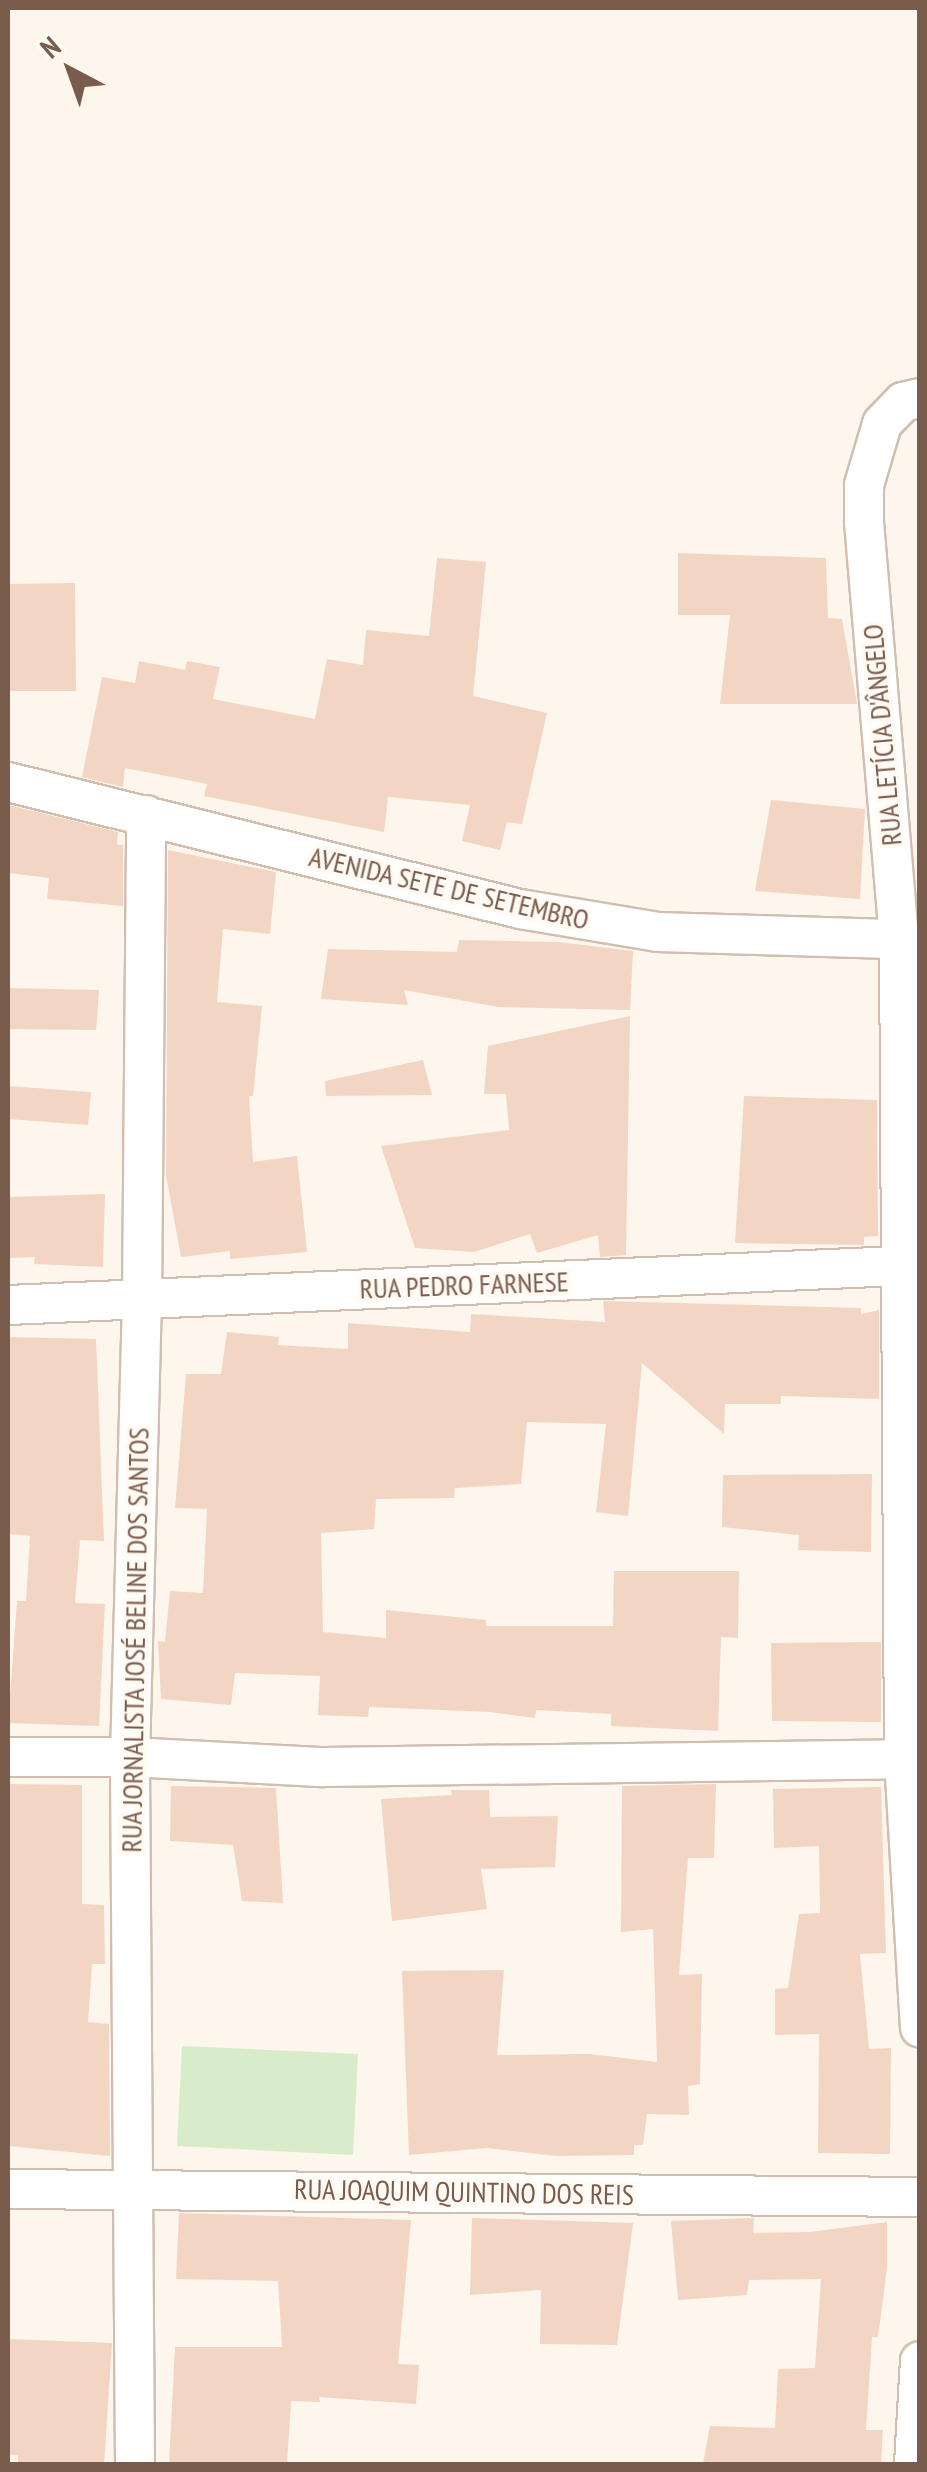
<!DOCTYPE html>
<html>
<head>
<meta charset="utf-8">
<style>
	body { margin:0 }
	#map { position:relative; width:927px; height:2472px; overflow:hidden; background:#fdf6ec; font-family:"PT Sans Narrow",sans-serif }
	div>[style] { position:absolute }
	[style*='--x'] { left:calc(var(--x)*1px); top:calc(var(--y)*1px); width:calc(var(--w)*1px); rotate:calc(var(--a)*1deg) }
	.green>* { inset:0; background:#d8ecc9 }
	.building>* { inset:0; background:#f3d5c3 }
	.roads { filter:drop-shadow(2px 0 #d1beb0) drop-shadow(-2px 0 #d1beb0) drop-shadow(0 2px #d1beb0) drop-shadow(0 -2px #d1beb0) }
	.street>* { height:38px; margin:-19px; padding:0 19px; transform-origin:19px; border-radius:19px; background:#fff }
	span { translate:-50% -50%; white-space:nowrap; text-align:center; line-height:1.15; -webkit-text-stroke:8px #fffaf3; paint-order:stroke }
	.street-label { font-size:28px; color:#7a5c4d }
	.frame { position:absolute; inset:0; border:10px solid #7a5c4d; pointer-events:none }
	.north { position:absolute; left:20px; top:20px; width:100px; height:100px; -webkit-text-stroke:8px #fffaf3; paint-order:stroke; rotate:319deg; font-size:28px; font-weight:700; line-height:40px; text-align:center; color:#7a5c4d }
	.north::after { content:''; display:block; margin:auto; width:35px; height:45px; background:#7a5c4d; clip-path:polygon(50% 0,100% 100%,50% 72%,0 100%) }
</style>
</head>
<body>
<div id="map">
	<div class="green">
		<i style="clip-path:polygon(182px 2046px,358px 2054px,353px 2155px,177px 2146px)"></i>
	</div>
	<div class="building">
		<i style="clip-path:polygon(678px 553px,826px 558px,828px 618px,842px 619px,857px 704px,720px 704px,730px 615px,678px 615px)"></i>
		<i style="clip-path:polygon(437px 558px,486px 562px,473px 696px,547px 713px,522px 824px,507px 822px,500px 850px,462px 841px,470px 805px,388px 797px,384px 832px,204px 796px,207px 784px,125px 768px,123px 787px,82px 777px,102px 677px,135px 683px,139px 661px,185px 670px,187px 661px,220px 667px,213px 699px,315px 719px,327px 659px,363px 665px,366px 630px,429px 636px)"></i>
		<i style="clip-path:polygon(75px 583px,76px 691px,8px 691px,8px 584px)"></i>
		<i style="clip-path:polygon(771px 800px,865px 809px,860px 899px,755px 891px)"></i>
		<i style="clip-path:polygon(8px 805px,118px 832px,117px 845px,123px 845px,123px 906px,47px 899px,49px 878px,8px 873px)"></i>
		<i style="clip-path:polygon(168px 850px,276px 872px,270px 934px,223px 929px,217px 1002px,262px 1006px,253px 1096px,249px 1096px,253px 1162px,297px 1156px,307px 1252px,230px 1259px,230px 1251px,181px 1257px,166px 1175px)"></i>
		<i style="clip-path:polygon(459px 940px,558px 942px,633px 951px,630px 1010px,498px 1007px,404px 990px,408px 1005px,321px 999px,328px 949px,457px 952px)"></i>
		<i style="clip-path:polygon(8px 988px,99px 990px,96px 1030px,8px 1029px)"></i>
		<i style="clip-path:polygon(630px 1016px,626px 1255px,600px 1257px,598px 1235px,537px 1253px,530px 1234px,474px 1252px,415px 1248px,381px 1146px,509px 1130px,506px 1094px,484px 1094px,488px 1046px)"></i>
		<i style="clip-path:polygon(423px 1060px,432px 1095px,326px 1096px,325px 1081px)"></i>
		<i style="clip-path:polygon(8px 1086px,91px 1092px,88px 1125px,8px 1119px)"></i>
		<i style="clip-path:polygon(744px 1096px,877px 1100px,878px 1236px,864px 1237px,864px 1245px,735px 1243px)"></i>
		<i style="clip-path:polygon(105px 1194px,103px 1267px,34px 1264px,35px 1257px,8px 1258px,8px 1197px)"></i>
		<i style="clip-path:polygon(603px 1301px,861px 1308px,861px 1314px,879px 1310px,879px 1399px,781px 1396px,781px 1404px,725px 1404px,724px 1434px,642px 1363px,628px 1516px,596px 1512px,606px 1424px,527px 1422px,521px 1484px,455px 1488px,454px 1498px,376px 1499px,374px 1529px,321px 1533px,323px 1632px,386px 1638px,386px 1610px,486px 1620px,486px 1626px,613px 1626px,614px 1571px,739px 1571px,738px 1638px,721px 1637px,718px 1731px,611px 1726px,611px 1714px,536px 1710px,535px 1718px,490px 1712px,369px 1707px,368px 1717px,318px 1715px,320px 1676px,235px 1673px,231px 1705px,161px 1699px,158px 1641px,165px 1642px,170px 1591px,203px 1593px,207px 1509px,175px 1508px,186px 1374px,221px 1374px,227px 1332px,279px 1337px,278px 1345px,348px 1349px,348px 1323px,470px 1332px,471px 1314px,605px 1322px)"></i>
		<i style="clip-path:polygon(10px 1337px,96px 1339px,104px 1541px,80px 1540px,75px 1603px,105px 1604px,99px 1726px,8px 1723px,17px 1601px,26px 1601px,30px 1536px,8px 1534px)"></i>
		<i style="clip-path:polygon(872px 1474px,871px 1552px,798px 1550px,799px 1535px,722px 1527px,723px 1475px)"></i>
		<i style="clip-path:polygon(871px 1642px,881px 1642px,881px 1722px,772px 1721px,771px 1643px)"></i>
		<i style="clip-path:polygon(8px 1784px,82px 1785px,82px 1904px,104px 1905px,105px 1964px,92px 1964px,88px 2022px,109px 2024px,110px 2156px,8px 2146px)"></i>
		<i style="clip-path:polygon(716px 1784px,714px 1858px,688px 1858px,679px 1975px,702px 1974px,700px 2084px,688px 2086px,689px 2115px,647px 2114px,643px 2145px,634px 2145px,634px 2155px,556px 2156px,487px 2148px,409px 2155px,402px 1971px,504px 1970px,497px 2055px,589px 2054px,657px 2062px,653px 1929px,621px 1932px,622px 1786px)"></i>
		<i style="clip-path:polygon(171px 1786px,276px 1788px,283px 1903px,242px 1901px,233px 1845px,170px 1841px)"></i>
		<i style="clip-path:polygon(881px 1787px,886px 1953px,860px 1954px,869px 2049px,891px 2048px,890px 2154px,818px 2153px,819px 2034px,775px 2035px,775px 1989px,788px 1988px,799px 1914px,820px 1913px,819px 1846px,774px 1848px,773px 1789px)"></i>
		<i style="clip-path:polygon(451px 1790px,489px 1790px,490px 1817px,558px 1816px,555px 1867px,481px 1869px,487px 1909px,392px 1921px,381px 1799px,452px 1795px)"></i>
		<i style="clip-path:polygon(179px 2213px,411px 2220px,398px 2364px,419px 2365px,416px 2404px,319px 2397px,320px 2402px,291px 2401px,287px 2464px,169px 2464px,175px 2347px,282px 2347px,278px 2281px,176px 2279px)"></i>
		<i style="clip-path:polygon(472px 2218px,633px 2223px,617px 2345px,540px 2344px,541px 2290px,470px 2295px)"></i>
		<i style="clip-path:polygon(754px 2218px,753px 2233px,810px 2232px,887px 2222px,887px 2268px,878px 2337px,872px 2337px,866px 2430px,883px 2430px,881px 2464px,703px 2464px,710px 2426px,775px 2428px,778px 2369px,815px 2368px,821px 2279px,749px 2280px,747px 2295px,678px 2300px,671px 2221px)"></i>
		<i style="clip-path:polygon(8px 2339px,112px 2343px,104px 2464px,18px 2464px,18px 2455px,8px 2455px)"></i>
	</div>
	<div class="roads">
		<div class="street">
			<i style="--x:920;--y:398;--w:17;--a:167"></i>
			<i style="--x:903;--y:402;--w:30;--a:134"></i>
			<i style="--x:882;--y:424;--w:64;--a:106.4"></i>
			<i style="--x:864;--y:485;--w:37;--a:90"></i>
			<i style="--x:864;--y:522;--w:418;--a:85.2"></i>
			<i style="--x:899;--y:939;--w:820;--a:89.65"></i>
			<i style="--x:904;--y:1759;--w:269;--a:86.6"></i>
			<i style="--x:8;--y:782;--w:528;--a:13.93"></i>
			<i style="--x:520;--y:909;--w:140;--a:9.5"></i>
			<i style="--x:658;--y:932;--w:241;--a:1.7"></i>
			<i style="--x:8;--y:1305;--w:913;--a:-2.51"></i>
			<i style="--x:8;--y:1757;--w:122;--a:0"></i>
			<i style="--x:130;--y:1757;--w:194;--a:3"></i>
			<i style="--x:324;--y:1767;--w:596;--a:-0.77"></i>
			<i style="--x:8;--y:2189;--w:912;--a:0.5"></i>
			<i style="--x:135;--y:2464;--w:707;--a:-90.41"></i>
			<i style="--x:130;--y:1757;--w:458;--a:-88.5"></i>
			<i style="--x:142;--y:1299;--w:484;--a:-89.5"></i>
			<i style="--x:914;--y:2464;--w:103;--a:-86.7"></i>
		</div>
	</div>
	<div class="street-label">
		<span style="left:882px;top:735px;rotate:-95deg">RUA LETÍCIA D'ÂNGELO</span>
		<span style="left:449px;top:888px;rotate:13deg">AVENIDA SETE DE SETEMBRO</span>
		<span style="left:464px;top:1285px;rotate:-2deg">RUA PEDRO FARNESE</span>
		<span style="left:135px;top:1640px;rotate:-89deg">RUA JORNALISTA JOSÉ BELINE DOS SANTOS</span>
		<span style="left:464px;top:2192px;rotate:1deg">RUA JOAQUIM QUINTINO DOS REIS</span>
	</div>
	<div class="frame"></div>
	<div class="north">N</div>
</div>
</body>
</html>
